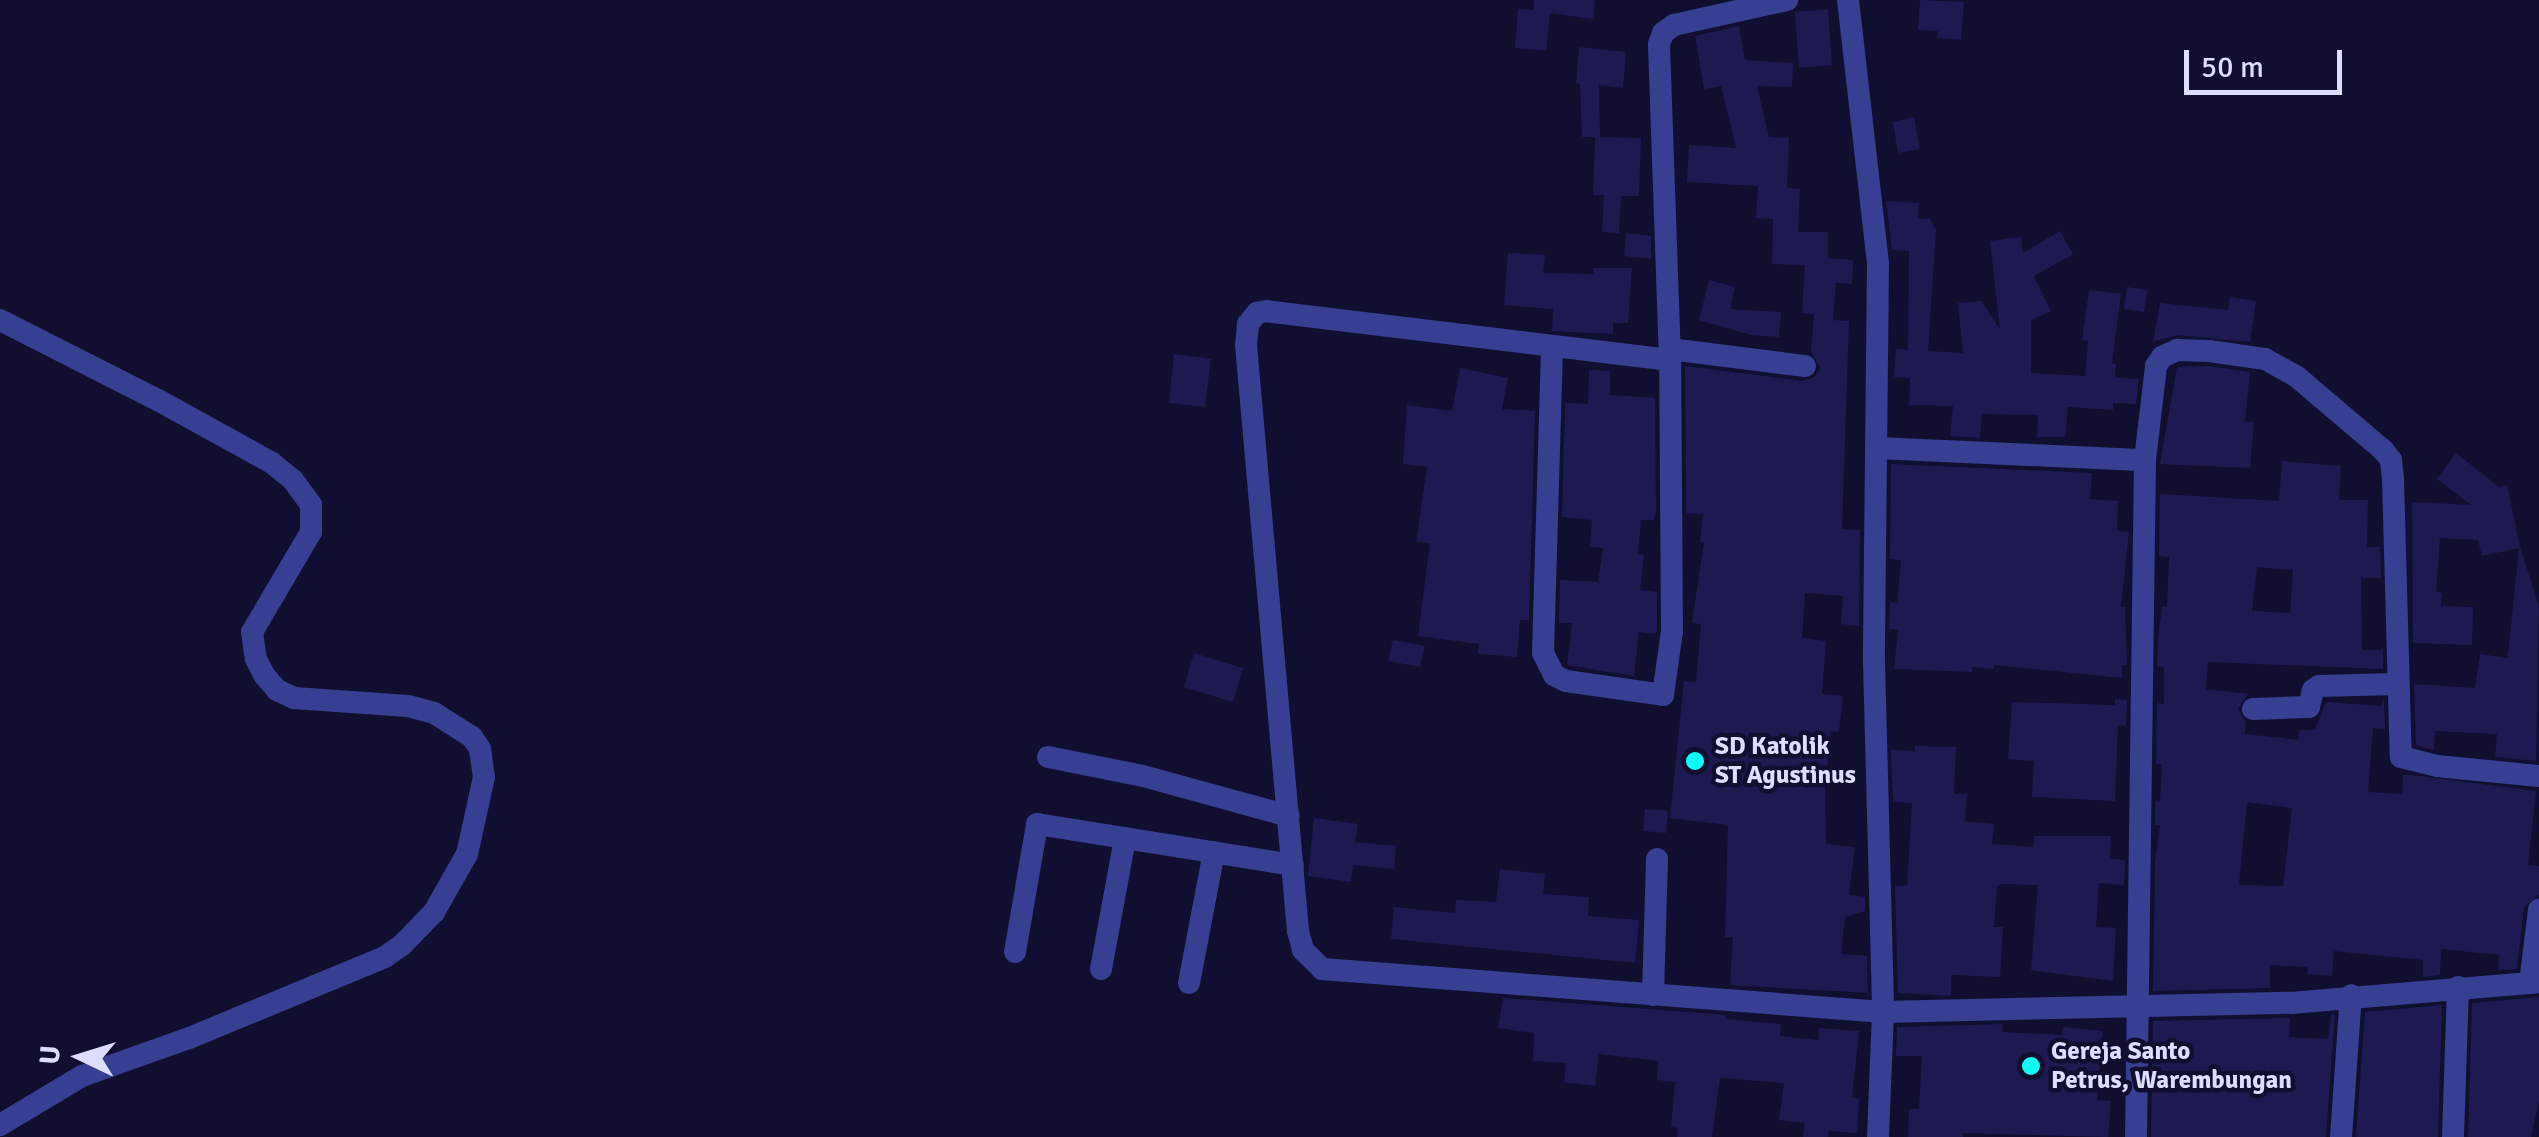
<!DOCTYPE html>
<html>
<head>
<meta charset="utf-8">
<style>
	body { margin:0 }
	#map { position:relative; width:2539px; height:1137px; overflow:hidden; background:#100f2f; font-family:Signika,sans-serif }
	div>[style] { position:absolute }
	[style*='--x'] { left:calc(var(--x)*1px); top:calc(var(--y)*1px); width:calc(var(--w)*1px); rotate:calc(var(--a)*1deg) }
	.building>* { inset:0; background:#1d1a52 }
	.minor>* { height:22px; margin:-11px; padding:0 11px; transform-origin:11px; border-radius:11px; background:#363f92 }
	.dots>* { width:28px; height:28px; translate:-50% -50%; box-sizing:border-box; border:5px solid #100f2f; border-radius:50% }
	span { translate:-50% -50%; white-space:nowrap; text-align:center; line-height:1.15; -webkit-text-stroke:9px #100f2f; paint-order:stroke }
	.poi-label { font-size:25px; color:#dddeff; font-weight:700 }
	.left { translate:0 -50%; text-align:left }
	.north { position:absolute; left:30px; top:1007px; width:100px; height:100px; -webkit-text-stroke:8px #100f2f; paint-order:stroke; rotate:274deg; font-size:28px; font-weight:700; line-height:40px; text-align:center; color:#dddeff }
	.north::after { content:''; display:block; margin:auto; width:35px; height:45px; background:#dddeff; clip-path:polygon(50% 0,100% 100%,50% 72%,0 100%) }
	.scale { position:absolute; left:2184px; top:50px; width:158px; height:45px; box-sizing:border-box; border:5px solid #dddeff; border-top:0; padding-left:12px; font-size:30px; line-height:35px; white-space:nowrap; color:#dddeff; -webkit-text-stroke:8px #100f2f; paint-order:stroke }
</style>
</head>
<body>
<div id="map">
	<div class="building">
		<i style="clip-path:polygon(1534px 0,1595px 0,1593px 19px,1550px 13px,1546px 51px,1515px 48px,1518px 9px,1534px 10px)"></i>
		<i style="clip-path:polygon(1920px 0,1964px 2px,1961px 40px,1937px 38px,1938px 31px,1918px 30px)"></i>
		<i style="clip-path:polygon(1828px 9px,1832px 65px,1799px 68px,1795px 12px)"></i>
		<i style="clip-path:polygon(1739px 26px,1745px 60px,1793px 63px,1792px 87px,1757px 86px,1769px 137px,1789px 138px,1787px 188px,1800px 189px,1798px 232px,1828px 232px,1828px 258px,1853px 260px,1852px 284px,1836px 283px,1833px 320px,1849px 321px,1842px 529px,1860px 530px,1859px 626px,1841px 624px,1843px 596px,1805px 593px,1802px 638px,1826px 641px,1822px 694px,1843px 696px,1839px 732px,1831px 731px,1825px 788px,1826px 844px,1855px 847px,1849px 895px,1865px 897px,1865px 911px,1845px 917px,1841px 954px,1867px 956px,1868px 993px,1730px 985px,1733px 937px,1725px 937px,1728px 825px,1670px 818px,1684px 681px,1696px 682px,1701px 624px,1692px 623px,1704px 542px,1700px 542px,1703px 514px,1686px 513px,1685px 366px,1803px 381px,1816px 376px,1820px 367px,1811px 352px,1814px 314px,1802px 313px,1805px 265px,1772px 264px,1773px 219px,1756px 218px,1758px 186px,1687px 182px,1689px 145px,1736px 148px,1721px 86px,1704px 89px,1695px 36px)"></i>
		<i style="clip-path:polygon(1579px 47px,1626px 52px,1623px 88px,1599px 85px,1600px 137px,1582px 137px,1580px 84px,1576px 83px)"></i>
		<i style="clip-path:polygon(1914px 117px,1920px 149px,1898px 153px,1893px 122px)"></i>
		<i style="clip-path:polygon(1595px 137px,1641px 138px,1639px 196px,1621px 196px,1619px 233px,1602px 232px,1604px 195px,1593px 195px)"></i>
		<i style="clip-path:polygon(1886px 201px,1919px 203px,1918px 218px,1930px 219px,1936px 230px,1928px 351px,1963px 353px,1958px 303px,1982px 301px,2000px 330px,1990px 241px,2021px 237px,2023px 253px,2060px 231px,2073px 254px,2034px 276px,2051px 311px,2031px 320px,2031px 373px,2085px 376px,2088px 341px,2082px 340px,2089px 290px,2121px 294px,2112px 363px,2116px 364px,2115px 377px,2139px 379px,2136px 404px,2113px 403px,2113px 410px,2068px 407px,2065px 437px,2037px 437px,2038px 415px,1982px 414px,1980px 438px,1950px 436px,1953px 406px,1909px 405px,1910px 378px,1894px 377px,1896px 349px,1908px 350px,1909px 251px,1892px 250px)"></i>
		<i style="clip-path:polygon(1626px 233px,1651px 236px,1651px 259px,1624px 256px)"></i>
		<i style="clip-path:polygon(1508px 253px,1545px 255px,1543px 273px,1593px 274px,1593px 268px,1632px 268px,1628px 323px,1613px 323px,1613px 334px,1552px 331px,1553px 309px,1504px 305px)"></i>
		<i style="clip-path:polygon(1709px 280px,1735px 287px,1730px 309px,1781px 312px,1779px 337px,1751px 335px,1699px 320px)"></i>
		<i style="clip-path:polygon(2127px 287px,2147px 290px,2144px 312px,2124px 309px)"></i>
		<i style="clip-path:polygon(2230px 297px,2256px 301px,2250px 342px,2177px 335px,2153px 342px,2160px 303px,2228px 310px)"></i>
		<i style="clip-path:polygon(1174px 354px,1211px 359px,1205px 407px,1169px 403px)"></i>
		<i style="clip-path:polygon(2208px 366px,2250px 372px,2245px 422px,2254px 422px,2250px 468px,2160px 464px,2177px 367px)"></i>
		<i style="clip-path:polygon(1460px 368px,1508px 378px,1502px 409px,1535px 411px,1529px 620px,1520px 620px,1517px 657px,1478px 654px,1479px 644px,1418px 636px,1430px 543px,1416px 542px,1427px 467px,1403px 464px,1407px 405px,1452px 411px)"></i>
		<i style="clip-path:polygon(1589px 370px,1610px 371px,1610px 395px,1655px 398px,1656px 511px,1654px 520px,1641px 520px,1638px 554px,1644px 555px,1640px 590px,1657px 592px,1657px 630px,1656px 634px,1639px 632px,1634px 676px,1567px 665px,1572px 623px,1559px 623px,1560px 580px,1598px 582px,1603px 548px,1590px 547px,1592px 520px,1562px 517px,1565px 403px,1588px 404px)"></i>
		<i style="clip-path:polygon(2456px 453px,2499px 487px,2507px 485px,2520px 547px,2539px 606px,2536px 761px,2495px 757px,2497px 734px,2435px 731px,2434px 750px,2416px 745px,2414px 684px,2475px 688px,2480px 654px,2507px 658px,2509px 646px,2519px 548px,2482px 556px,2478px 540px,2440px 538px,2436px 592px,2442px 593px,2441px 606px,2473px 607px,2472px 645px,2413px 643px,2412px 502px,2471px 505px,2437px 479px)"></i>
		<i style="clip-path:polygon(evenodd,2282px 461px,2341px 466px,2339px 500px,2368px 500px,2367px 547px,2380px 547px,2381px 578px,2361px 578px,2362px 650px,2383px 650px,2383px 669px,2208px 662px,2206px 689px,2248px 694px,2238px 709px,2246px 722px,2245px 734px,2298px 740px,2299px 730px,2315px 730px,2326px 702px,2382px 706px,2384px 699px,2385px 729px,2373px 728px,2368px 792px,2402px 794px,2403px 775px,2412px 775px,2536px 791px,2528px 865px,2539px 866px,2539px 895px,2524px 907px,2517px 969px,2498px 970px,2499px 955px,2441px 949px,2440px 975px,2423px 977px,2423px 960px,2334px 951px,2332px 976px,2307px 974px,2308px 967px,2270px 965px,2270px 988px,2153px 991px,2155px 862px,2160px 825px,2155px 825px,2155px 801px,2160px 802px,2162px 764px,2156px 764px,2157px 703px,2164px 704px,2164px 667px,2157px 666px,2158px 640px,2162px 607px,2167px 607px,2169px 557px,2159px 556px,2160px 494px,2279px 501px,2282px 461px,2257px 567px,2293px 570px,2290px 613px,2252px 611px,2257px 567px,2282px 461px,2247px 802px,2292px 808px,2283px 886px,2239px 885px,2247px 802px)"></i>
		<i style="clip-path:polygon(1891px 464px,2092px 473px,2090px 499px,2118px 501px,2117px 531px,2129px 532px,2121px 607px,2125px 607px,2127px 665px,2122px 665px,2122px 678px,1994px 665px,1994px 669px,1972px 667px,1972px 672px,1894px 669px,1898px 630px,1889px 629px,1890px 602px,1897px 603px,1901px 560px,1890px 559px)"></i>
		<i style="clip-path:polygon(1393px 640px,1425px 646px,1420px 667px,1388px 661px)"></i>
		<i style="clip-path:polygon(1194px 653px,1243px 668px,1233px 702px,1184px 687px)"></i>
		<i style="clip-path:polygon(2115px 699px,2127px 700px,2126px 726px,2118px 725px,2115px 801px,2032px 797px,2034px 761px,2008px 759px,2012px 702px,2115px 705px)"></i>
		<i style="clip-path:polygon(1915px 746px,1956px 747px,1954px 794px,1967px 794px,1965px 821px,1994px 824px,1992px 844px,2033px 847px,2034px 836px,2111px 836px,2110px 859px,2125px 860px,2124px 885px,2099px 883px,2096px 927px,2116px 928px,2113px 981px,2031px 970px,2038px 885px,2006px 884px,1997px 885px,1994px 927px,2003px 927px,2000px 977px,1951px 975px,1951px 996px,1898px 993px,1895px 886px,1907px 886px,1912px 803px,1893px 802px,1891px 750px,1915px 751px)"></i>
		<i style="clip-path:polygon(1645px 809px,1668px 811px,1666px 833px,1643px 831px)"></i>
		<i style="clip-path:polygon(1314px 818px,1358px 824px,1355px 842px,1396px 846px,1394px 869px,1353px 865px,1351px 882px,1308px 876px)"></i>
		<i style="clip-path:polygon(1500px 869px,1545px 874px,1543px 894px,1589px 897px,1588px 916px,1639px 920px,1635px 963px,1391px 939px,1394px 907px,1455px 913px,1456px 900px,1496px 902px)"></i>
		<i style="clip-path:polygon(2539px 997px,2539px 1101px,2531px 1137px,2468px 1137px,2472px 1003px)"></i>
		<i style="clip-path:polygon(1503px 998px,1726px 1015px,1726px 1019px,1781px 1024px,1780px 1036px,1818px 1040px,1819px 1028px,1859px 1031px,1852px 1098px,1859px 1098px,1857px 1133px,1829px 1131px,1828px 1137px,1803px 1137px,1805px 1123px,1779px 1120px,1784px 1083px,1720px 1078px,1712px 1137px,1677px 1137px,1678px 1128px,1671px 1127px,1675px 1082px,1657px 1080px,1658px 1061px,1599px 1054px,1595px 1086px,1564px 1082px,1566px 1063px,1533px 1061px,1534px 1033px,1498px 1028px)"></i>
		<i style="clip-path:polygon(2442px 1005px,2438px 1137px,2356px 1137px,2365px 1012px)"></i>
		<i style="clip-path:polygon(2335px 1014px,2326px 1137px,2151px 1137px,2153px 1021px,2290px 1018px,2289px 1037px,2328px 1039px,2331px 1015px)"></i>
		<i style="clip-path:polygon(2003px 1024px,2002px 1032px,2062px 1035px,2063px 1027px,2103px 1031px,2097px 1100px,2111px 1101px,2108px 1137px,1963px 1133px,1963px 1137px,1908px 1137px,1909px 1109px,1919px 1109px,1922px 1056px,1896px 1056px,1897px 1027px)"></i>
	</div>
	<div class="minor">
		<i style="--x:1848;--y:0;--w:266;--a:83.5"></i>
		<i style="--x:1878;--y:264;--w:398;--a:90.6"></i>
		<i style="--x:1874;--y:662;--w:350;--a:88.5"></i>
		<i style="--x:1883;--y:1012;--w:408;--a:-1.3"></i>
		<i style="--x:2291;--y:1003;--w:249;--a:-4.8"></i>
		<i style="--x:0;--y:320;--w:177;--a:26.9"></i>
		<i style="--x:158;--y:400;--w:130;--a:28.9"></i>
		<i style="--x:272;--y:463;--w:27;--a:39"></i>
		<i style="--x:293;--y:480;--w:31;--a:54"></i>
		<i style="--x:311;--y:505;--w:27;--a:90"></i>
		<i style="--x:311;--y:532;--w:116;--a:120.5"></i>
		<i style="--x:252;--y:632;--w:27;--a:82"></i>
		<i style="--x:256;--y:659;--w:18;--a:63"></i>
		<i style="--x:264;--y:675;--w:20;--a:49"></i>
		<i style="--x:277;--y:690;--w:19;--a:25"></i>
		<i style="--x:294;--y:698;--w:114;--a:4"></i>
		<i style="--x:408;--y:706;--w:27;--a:15"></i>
		<i style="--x:434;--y:713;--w:45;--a:32.3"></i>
		<i style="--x:472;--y:737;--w:14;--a:56"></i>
		<i style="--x:480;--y:749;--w:28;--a:82"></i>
		<i style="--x:484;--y:777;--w:79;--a:102.4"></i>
		<i style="--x:467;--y:854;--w:67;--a:119.6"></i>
		<i style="--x:434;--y:912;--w:46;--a:134.1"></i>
		<i style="--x:402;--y:945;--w:21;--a:145"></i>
		<i style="--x:385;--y:957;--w:212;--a:157.5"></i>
		<i style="--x:189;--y:1038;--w:114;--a:160.4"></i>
		<i style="--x:82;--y:1076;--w:96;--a:149.1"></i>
		<i style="--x:1552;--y:349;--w:304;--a:91.7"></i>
		<i style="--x:1543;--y:653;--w:25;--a:63"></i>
		<i style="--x:1554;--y:675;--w:13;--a:27"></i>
		<i style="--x:1566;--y:681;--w:98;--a:8.2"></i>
		<i style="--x:1663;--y:695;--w:65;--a:-82"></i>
		<i style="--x:1672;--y:631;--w:271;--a:-90.4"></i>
		<i style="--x:1670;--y:360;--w:316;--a:-92"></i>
		<i style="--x:1659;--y:44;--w:12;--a:-70"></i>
		<i style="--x:1663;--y:33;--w:14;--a:-36"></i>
		<i style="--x:1674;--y:25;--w:116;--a:-12.5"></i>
		<i style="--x:1670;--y:349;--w:136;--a:7.2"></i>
		<i style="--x:1670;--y:360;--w:406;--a:-173.1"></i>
		<i style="--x:1267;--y:311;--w:10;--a:169"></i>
		<i style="--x:1257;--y:313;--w:14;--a:129"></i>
		<i style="--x:1248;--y:324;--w:21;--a:95"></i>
		<i style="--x:1246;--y:345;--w:588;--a:84.93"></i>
		<i style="--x:1298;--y:931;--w:20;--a:75"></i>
		<i style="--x:1303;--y:950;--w:27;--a:45"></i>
		<i style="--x:1322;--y:969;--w:563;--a:4.38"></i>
		<i style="--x:1883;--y:1012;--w:125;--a:92.3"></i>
		<i style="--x:1877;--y:448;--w:268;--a:2.6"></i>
		<i style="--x:2253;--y:709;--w:56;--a:-2"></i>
		<i style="--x:2309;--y:707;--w:17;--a:-77"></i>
		<i style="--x:2313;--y:690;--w:7;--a:-34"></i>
		<i style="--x:2319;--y:686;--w:77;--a:-1.5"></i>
		<i style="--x:1048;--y:757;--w:97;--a:11.3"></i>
		<i style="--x:1143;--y:776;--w:151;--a:15.3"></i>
		<i style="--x:1015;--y:952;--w:130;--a:-80.2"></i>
		<i style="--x:1037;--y:824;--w:259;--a:9.1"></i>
		<i style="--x:1101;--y:969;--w:133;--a:-79.6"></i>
		<i style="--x:1189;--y:983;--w:133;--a:-79.2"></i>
		<i style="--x:2530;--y:983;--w:74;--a:-83"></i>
		<i style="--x:1653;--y:995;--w:136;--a:-88.3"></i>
		<i style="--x:2136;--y:1137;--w:677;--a:-89.24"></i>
		<i style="--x:2145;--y:460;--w:95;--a:-83.3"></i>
		<i style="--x:2156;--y:366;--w:11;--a:-56"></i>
		<i style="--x:2162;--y:357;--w:17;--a:-25"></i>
		<i style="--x:2177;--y:350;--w:32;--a:2"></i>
		<i style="--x:2209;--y:351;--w:57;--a:8.1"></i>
		<i style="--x:2265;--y:359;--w:35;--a:29"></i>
		<i style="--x:2296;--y:376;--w:114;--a:40.4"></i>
		<i style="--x:2383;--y:450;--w:13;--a:51"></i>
		<i style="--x:2391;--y:460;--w:19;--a:84"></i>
		<i style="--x:2393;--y:479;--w:278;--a:88.4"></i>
		<i style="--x:2401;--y:757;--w:37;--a:14"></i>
		<i style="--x:2437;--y:766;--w:102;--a:5.6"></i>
		<i style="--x:2341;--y:1137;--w:142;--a:-86"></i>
		<i style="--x:2453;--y:1137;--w:150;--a:-88.1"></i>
	</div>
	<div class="dots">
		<i style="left:1695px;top:761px;background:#09fff6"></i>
		<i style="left:2031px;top:1066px;background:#09fff6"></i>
	</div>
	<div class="poi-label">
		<span class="left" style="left:1715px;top:761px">SD Katolik<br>ST Agustinus</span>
		<span class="left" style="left:2051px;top:1066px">Gereja Santo<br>Petrus, Warembungan</span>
	</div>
	<div class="north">U</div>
	<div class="scale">50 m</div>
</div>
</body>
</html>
